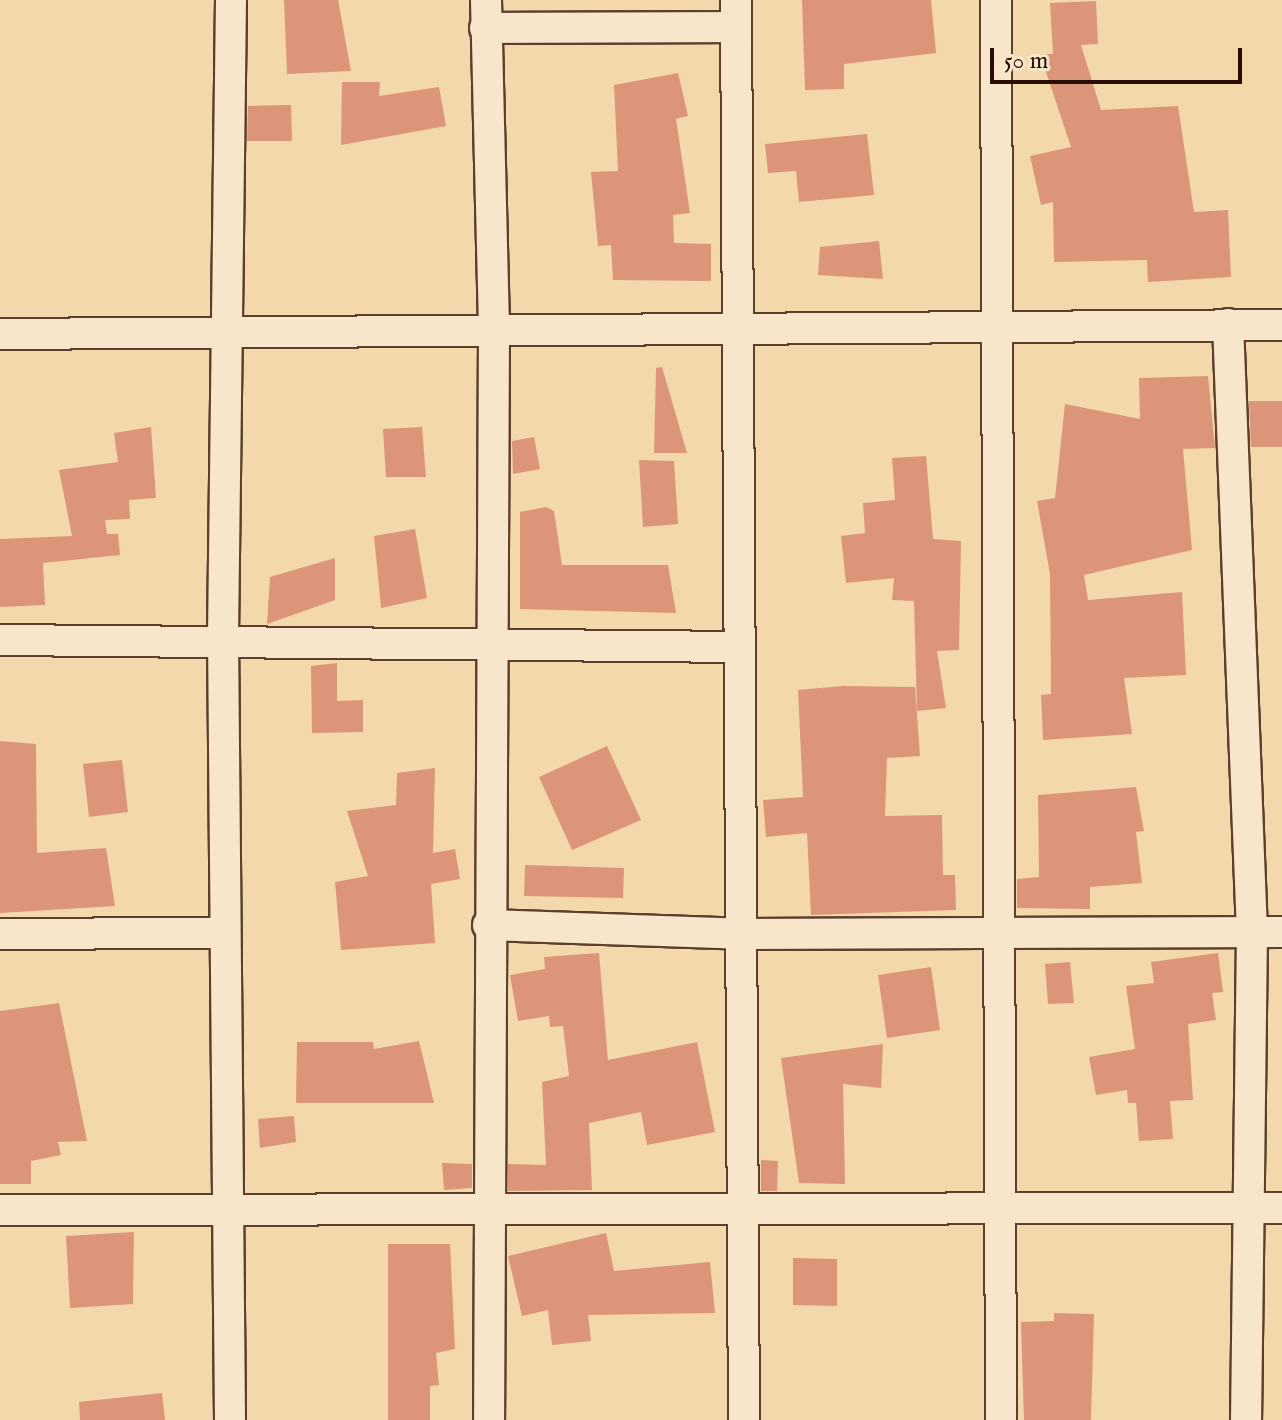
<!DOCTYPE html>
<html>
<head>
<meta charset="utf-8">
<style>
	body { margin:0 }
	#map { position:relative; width:1282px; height:1420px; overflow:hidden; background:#f3d8ac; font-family:"IM FELL English",serif }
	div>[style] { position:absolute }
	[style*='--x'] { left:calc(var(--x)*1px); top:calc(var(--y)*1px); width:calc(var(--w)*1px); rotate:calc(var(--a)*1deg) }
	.building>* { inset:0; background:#dd957a }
	.roads { filter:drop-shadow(2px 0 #5c402d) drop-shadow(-2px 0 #5c402d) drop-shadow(0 2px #5c402d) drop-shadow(0 -2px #5c402d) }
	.street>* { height:30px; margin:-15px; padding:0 15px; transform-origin:15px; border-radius:15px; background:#f7e6c9 }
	span { translate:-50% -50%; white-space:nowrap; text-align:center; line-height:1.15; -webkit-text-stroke:6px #f7e6c9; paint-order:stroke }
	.scale { position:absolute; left:990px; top:48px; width:252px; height:36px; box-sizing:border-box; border:4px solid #290d03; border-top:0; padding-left:10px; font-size:24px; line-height:28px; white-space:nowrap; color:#290d03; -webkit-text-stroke:6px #f7e6c9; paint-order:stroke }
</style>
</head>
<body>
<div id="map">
	<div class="building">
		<i style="clip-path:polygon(284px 0,338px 0,351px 71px,287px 74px)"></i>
		<i style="clip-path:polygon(802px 0,931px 0,936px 53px,844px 64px,844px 89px,805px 90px)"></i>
		<i style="clip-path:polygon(1096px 1px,1098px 44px,1081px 45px,1101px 110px,1178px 106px,1194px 212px,1228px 210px,1231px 277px,1148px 282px,1147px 260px,1054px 262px,1053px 202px,1041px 205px,1030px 156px,1071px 147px,1040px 54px,1053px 54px,1050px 3px)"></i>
		<i style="clip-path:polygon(678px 73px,688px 116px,676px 119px,690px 213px,673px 215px,674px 243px,711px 244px,711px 281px,613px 280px,611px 245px,598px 246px,591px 172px,618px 171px,614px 85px)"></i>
		<i style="clip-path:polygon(342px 82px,380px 82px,379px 96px,439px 87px,446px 126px,341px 145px)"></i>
		<i style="clip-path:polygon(291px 105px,292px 141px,247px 141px,248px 106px)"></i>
		<i style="clip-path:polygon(867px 134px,874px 195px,799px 202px,796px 171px,768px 173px,765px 144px)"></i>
		<i style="clip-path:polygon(879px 241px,883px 279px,818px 275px,820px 247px)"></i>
		<i style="clip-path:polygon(662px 367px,687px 453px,654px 453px,656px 368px)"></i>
		<i style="clip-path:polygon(1208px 376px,1215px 448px,1183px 449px,1192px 550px,1084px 575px,1088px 600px,1182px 592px,1186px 675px,1124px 678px,1132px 734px,1043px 740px,1041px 695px,1051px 694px,1050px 574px,1037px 501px,1055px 498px,1065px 404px,1140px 419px,1139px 378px)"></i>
		<i style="clip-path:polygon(1249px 401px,1282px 401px,1282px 447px,1251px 447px)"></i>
		<i style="clip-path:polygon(151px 427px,156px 498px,129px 500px,130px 519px,105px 520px,107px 534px,118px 534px,120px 555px,43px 563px,45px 605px,0 607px,0 539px,72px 536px,59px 470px,118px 462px,114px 433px)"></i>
		<i style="clip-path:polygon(422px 427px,426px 477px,386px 477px,383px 429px)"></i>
		<i style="clip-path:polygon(534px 437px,540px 469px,513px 474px,512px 441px)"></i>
		<i style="clip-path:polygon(926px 456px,933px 539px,961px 541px,959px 650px,937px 651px,946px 708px,917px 711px,914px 601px,892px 600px,894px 578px,846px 583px,841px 536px,865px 533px,863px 503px,895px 500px,892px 458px)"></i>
		<i style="clip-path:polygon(639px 460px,674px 461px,678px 524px,643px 527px)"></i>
		<i style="clip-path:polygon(546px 507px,554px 511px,562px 565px,668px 565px,676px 613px,520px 609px,520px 512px)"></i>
		<i style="clip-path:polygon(415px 529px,427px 598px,381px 608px,374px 536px)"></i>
		<i style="clip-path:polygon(335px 558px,335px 600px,267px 624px,270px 577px)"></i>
		<i style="clip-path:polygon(337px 663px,337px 701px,363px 700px,363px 732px,312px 733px,311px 666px)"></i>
		<i style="clip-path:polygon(843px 686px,915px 687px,920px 756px,887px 758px,885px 816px,942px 815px,943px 875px,955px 875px,956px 910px,811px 915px,807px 833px,766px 837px,763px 800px,803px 797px,798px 690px)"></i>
		<i style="clip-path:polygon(0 741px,36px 744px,37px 853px,106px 848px,115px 906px,0 913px)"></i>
		<i style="clip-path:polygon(607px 746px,641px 820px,572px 850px,539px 777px)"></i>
		<i style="clip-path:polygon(122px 760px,128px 812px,89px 817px,83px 764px)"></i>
		<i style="clip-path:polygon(435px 768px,433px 853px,455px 849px,460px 879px,431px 884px,435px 943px,341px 950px,335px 882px,368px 876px,347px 811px,396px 805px,397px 773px)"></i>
		<i style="clip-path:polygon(1136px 787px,1144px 831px,1136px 832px,1142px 883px,1090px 887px,1090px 909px,1017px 908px,1017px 879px,1039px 877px,1038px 795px)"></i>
		<i style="clip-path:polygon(525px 865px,624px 868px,623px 898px,524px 896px)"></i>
		<i style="clip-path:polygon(599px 953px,608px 1060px,697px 1042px,715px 1132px,647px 1145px,641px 1112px,589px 1123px,592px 1190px,508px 1191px,508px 1164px,546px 1165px,542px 1082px,569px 1076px,563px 1026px,550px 1027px,549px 1016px,518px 1021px,510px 975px,545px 969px,544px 957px)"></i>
		<i style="clip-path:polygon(1218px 953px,1223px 992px,1212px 993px,1216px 1020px,1188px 1024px,1193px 1100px,1170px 1101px,1173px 1139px,1139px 1141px,1136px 1103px,1128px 1103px,1127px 1090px,1096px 1095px,1089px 1057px,1135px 1049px,1126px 986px,1154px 983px,1151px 962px)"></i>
		<i style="clip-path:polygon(1070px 962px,1074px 1003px,1048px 1004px,1045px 964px)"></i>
		<i style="clip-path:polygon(931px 967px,940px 1030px,887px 1038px,878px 975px)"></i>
		<i style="clip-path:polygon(59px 1003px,87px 1141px,58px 1142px,61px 1155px,31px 1161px,31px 1184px,0 1184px,0 1011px)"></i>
		<i style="clip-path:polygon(419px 1041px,434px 1103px,296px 1103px,297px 1042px,373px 1042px,374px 1049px)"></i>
		<i style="clip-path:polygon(883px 1044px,881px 1088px,843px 1084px,845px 1184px,799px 1183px,781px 1058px)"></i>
		<i style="clip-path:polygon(294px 1116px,296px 1142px,260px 1148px,258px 1119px)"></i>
		<i style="clip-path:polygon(761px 1160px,778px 1161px,777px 1191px,761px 1191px)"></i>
		<i style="clip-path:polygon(442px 1163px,472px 1164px,472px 1188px,444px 1190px)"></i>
		<i style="clip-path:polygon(134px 1232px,133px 1304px,70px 1308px,66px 1236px)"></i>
		<i style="clip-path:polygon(606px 1233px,614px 1271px,710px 1262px,715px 1313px,588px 1315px,591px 1341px,552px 1345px,548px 1310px,522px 1316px,508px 1256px)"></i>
		<i style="clip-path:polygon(388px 1244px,450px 1244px,455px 1349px,436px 1353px,439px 1385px,430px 1386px,430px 1420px,388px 1420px)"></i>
		<i style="clip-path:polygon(793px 1258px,837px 1259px,837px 1306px,793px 1305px)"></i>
		<i style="clip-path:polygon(1054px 1313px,1094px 1314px,1091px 1420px,1024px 1420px,1021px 1322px,1054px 1321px)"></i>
		<i style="clip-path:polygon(162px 1393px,165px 1420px,80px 1420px,79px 1402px)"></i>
	</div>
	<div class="roads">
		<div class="street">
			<i style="--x:486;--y:0;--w:331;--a:88.6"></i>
			<i style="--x:494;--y:331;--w:1089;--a:90.26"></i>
			<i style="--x:736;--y:0;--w:1420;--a:89.68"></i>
			<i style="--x:996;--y:0;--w:1420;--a:89.8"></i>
			<i style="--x:485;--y:28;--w:251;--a:-0.2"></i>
			<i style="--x:1228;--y:324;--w:608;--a:87.74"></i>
			<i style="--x:1252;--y:932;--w:488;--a:90.7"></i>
			<i style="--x:0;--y:334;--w:1282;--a:-0.4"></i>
			<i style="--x:0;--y:640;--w:736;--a:0.54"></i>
			<i style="--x:488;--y:925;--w:253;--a:2"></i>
			<i style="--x:741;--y:934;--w:541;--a:-0.21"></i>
			<i style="--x:0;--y:934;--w:223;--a:-0.3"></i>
			<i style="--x:0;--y:1210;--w:1282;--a:-0.09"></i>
			<i style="--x:230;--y:1420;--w:784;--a:-90.51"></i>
			<i style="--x:223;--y:636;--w:636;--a:-89.28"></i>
		</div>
	</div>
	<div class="scale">50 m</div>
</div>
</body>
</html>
